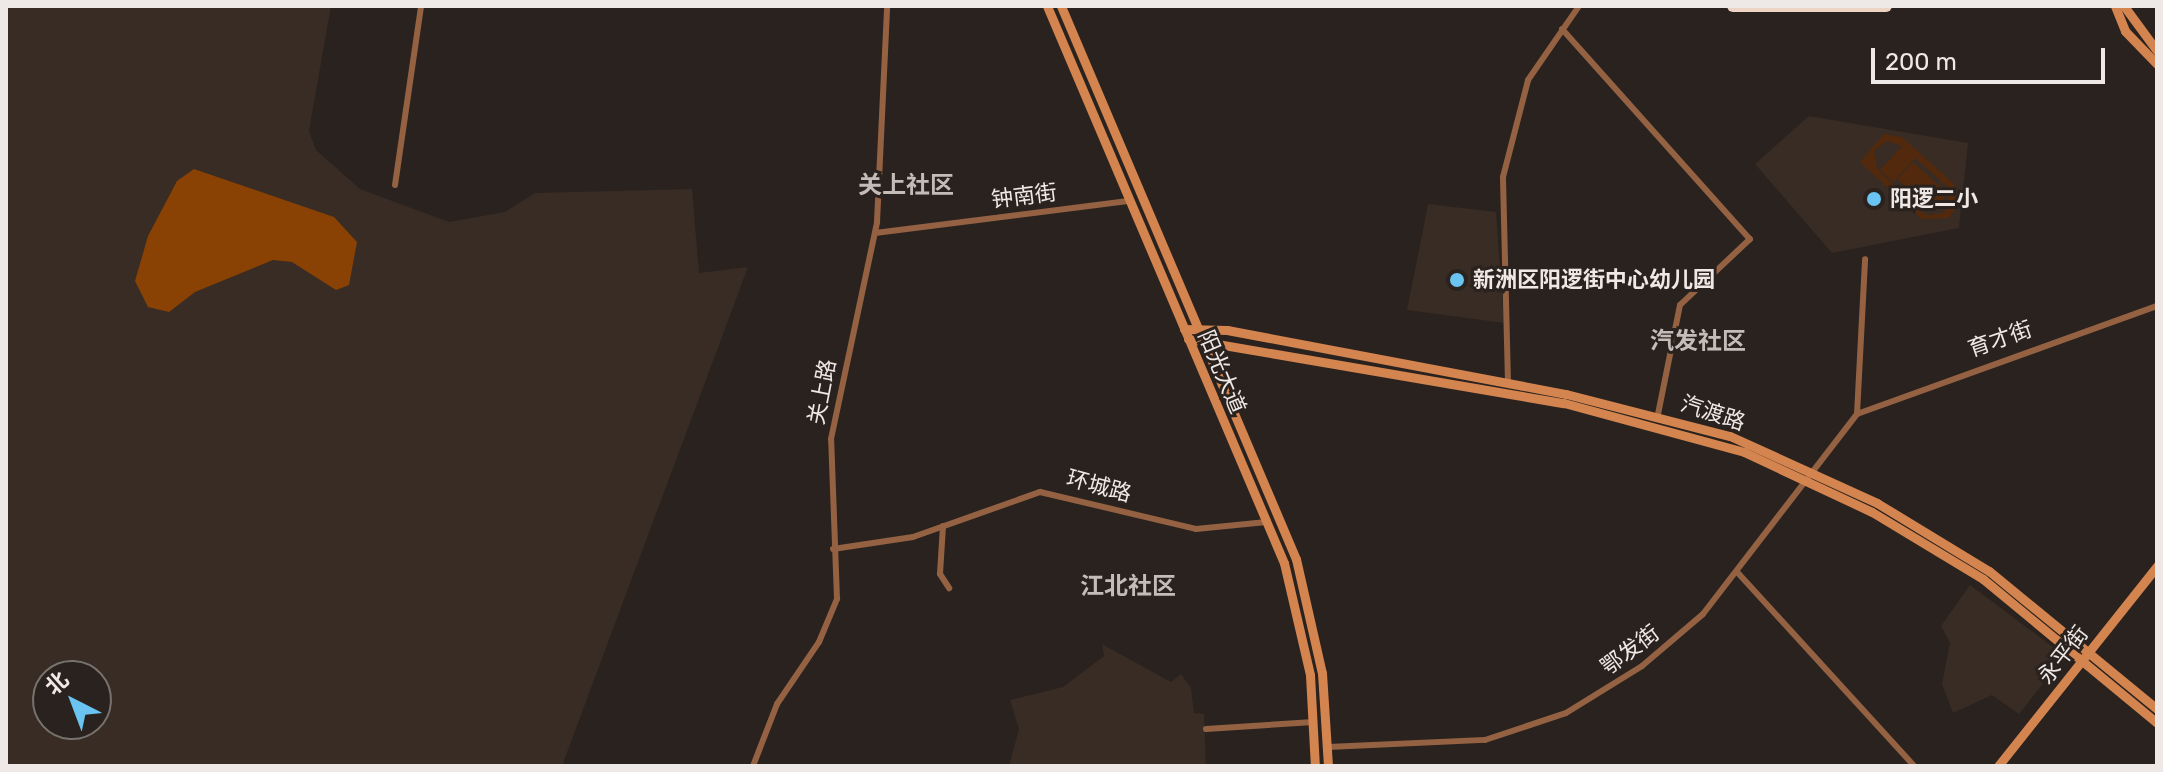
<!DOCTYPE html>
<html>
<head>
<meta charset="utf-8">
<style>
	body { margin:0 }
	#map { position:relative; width:2163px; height:772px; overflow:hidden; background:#2a221e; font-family:Rubik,"Noto Sans SC",sans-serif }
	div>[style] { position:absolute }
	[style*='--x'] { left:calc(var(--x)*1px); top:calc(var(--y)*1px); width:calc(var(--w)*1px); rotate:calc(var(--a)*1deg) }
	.built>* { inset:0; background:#382c24 }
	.green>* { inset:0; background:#52290c }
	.water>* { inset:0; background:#894203 }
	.street>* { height:6px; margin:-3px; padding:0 3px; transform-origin:3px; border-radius:3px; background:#946242 }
	.secondary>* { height:9px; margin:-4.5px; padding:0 4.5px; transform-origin:4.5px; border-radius:4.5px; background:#d3844f }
	.highway>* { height:12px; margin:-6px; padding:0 6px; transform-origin:6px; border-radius:6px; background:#edd4c4 }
	.dots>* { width:22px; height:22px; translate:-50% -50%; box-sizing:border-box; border:4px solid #2a221e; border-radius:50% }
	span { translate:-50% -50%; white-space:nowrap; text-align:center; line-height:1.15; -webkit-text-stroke:6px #2a221e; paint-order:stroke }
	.street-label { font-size:22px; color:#eee9e6 }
	.poi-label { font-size:22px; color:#eee9e6; font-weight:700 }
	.left { translate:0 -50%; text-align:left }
	.neighbourhood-label { font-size:24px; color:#c6bcb7; font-weight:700 }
	.frame { position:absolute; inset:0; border:8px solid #eee9e6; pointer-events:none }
	.north { position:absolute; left:32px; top:660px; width:80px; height:80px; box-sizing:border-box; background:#2a221e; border:2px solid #78726e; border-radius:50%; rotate:318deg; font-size:22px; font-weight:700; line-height:32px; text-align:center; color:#eee9e6 }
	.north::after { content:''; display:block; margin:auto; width:28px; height:36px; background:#6ac3f1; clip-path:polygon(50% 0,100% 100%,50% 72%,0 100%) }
	.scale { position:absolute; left:1871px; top:48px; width:234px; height:36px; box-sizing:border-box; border:4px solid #eee9e6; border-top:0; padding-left:10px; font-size:24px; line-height:28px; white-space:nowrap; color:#eee9e6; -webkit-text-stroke:6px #2a221e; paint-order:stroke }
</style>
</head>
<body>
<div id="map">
	<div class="built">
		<i style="clip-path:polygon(evenodd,6px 6px,331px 6px,309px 131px,316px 150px,360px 189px,449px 222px,505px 212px,535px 193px,692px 189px,699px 273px,748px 267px,562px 766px,6px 766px,6px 6px,48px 676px,96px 676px,96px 724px,48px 724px,48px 676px)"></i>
		<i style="clip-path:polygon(1809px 116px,1968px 143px,1959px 228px,1832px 253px,1755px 164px)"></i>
		<i style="clip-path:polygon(1428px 204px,1496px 212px,1504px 323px,1407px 310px)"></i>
		<i style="clip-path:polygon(1970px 585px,2065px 656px,2019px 714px,1992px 695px,1953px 713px,1942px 684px,1950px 643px,1941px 626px)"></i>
		<i style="clip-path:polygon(1102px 644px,1171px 682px,1181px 674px,1191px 688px,1194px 713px,1204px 714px,1206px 766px,1009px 766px,1019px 729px,1010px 700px,1063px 687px,1104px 656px)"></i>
	</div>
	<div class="green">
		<i style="clip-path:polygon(evenodd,1884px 134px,1902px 137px,1954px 184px,1958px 204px,1949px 218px,1922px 219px,1860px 162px,1884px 134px,1887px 141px,1902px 146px,1880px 170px,1893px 182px,1915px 158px,1950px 189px,1944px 213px,1926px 215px,1877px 169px,1874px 151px,1887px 141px)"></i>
		<i style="clip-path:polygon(1913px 162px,1948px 194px,1932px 211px,1897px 179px)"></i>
	</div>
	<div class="water">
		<i style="clip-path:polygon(194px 169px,334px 217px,357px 242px,349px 285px,336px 290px,292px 262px,273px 260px,195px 292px,169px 312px,148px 307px,135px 281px,148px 236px,177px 181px)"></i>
	</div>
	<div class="street">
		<i style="--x:1562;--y:29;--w:282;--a:48.2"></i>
		<i style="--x:1750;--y:239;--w:96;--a:136.7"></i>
		<i style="--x:1680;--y:305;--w:111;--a:101.4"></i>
		<i style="--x:395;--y:185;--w:181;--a:-81.7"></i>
		<i style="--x:875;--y:233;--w:257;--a:-7.2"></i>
		<i style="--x:1508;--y:383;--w:206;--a:-91.4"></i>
		<i style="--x:1503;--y:177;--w:100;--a:-75.5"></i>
		<i style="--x:1528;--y:80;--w:90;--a:-55.4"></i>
		<i style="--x:1857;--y:414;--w:155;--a:-87"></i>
		<i style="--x:943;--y:526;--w:48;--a:93.6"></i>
		<i style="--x:940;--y:574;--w:17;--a:57"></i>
		<i style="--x:833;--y:549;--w:81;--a:-8.5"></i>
		<i style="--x:913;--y:537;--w:135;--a:-19.5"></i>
		<i style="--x:1040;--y:492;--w:160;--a:13.3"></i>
		<i style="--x:1196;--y:529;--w:71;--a:-5.6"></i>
		<i style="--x:1738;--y:573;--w:261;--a:47.6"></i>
		<i style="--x:1206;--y:729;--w:108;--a:-3.7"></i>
		<i style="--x:1328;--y:747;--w:157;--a:-2.6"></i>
		<i style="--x:1485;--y:740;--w:85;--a:-18.4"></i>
		<i style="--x:1566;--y:713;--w:89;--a:-31.7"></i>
		<i style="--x:1642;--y:666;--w:80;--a:-40.4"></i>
		<i style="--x:1703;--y:614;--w:252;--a:-52.4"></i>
		<i style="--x:1857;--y:414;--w:319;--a:-19.8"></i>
		<i style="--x:753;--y:766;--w:66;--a:-68.8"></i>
		<i style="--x:777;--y:704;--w:75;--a:-55.9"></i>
		<i style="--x:819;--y:642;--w:47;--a:-67.3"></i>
		<i style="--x:837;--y:599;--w:160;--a:-92.1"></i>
		<i style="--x:831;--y:439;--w:222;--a:-78"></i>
		<i style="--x:877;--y:222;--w:216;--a:-87.3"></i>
	</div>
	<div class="secondary">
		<i style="--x:1047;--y:6;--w:605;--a:66.95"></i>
		<i style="--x:1284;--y:563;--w:115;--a:76.9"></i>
		<i style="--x:1310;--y:675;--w:91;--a:86.9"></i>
		<i style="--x:1061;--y:6;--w:601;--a:66.98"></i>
		<i style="--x:1296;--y:559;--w:117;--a:77.2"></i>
		<i style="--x:1322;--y:673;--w:93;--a:86.3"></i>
		<i style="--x:2115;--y:6;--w:27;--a:68"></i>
		<i style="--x:2125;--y:31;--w:46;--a:45.9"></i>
		<i style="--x:2124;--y:6;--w:56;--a:53.7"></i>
		<i style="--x:1184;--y:329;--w:43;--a:1.3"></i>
		<i style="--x:1227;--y:330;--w:345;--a:10.7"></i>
		<i style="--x:1566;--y:394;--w:169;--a:14.4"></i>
		<i style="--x:1730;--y:436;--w:162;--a:24.5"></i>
		<i style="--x:1877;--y:503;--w:131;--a:31.3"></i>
		<i style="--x:1989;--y:571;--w:217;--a:39.4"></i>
		<i style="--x:1188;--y:339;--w:381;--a:9.7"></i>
		<i style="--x:1564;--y:403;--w:187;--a:15.2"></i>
		<i style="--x:1744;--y:452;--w:141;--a:25.1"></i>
		<i style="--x:1872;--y:512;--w:130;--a:31.1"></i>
		<i style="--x:1983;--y:579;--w:226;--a:39.6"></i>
		<i style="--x:1998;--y:766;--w:256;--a:-51.5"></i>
	</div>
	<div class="highway">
		<i style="--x:1733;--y:6;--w:153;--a:0"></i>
	</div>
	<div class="dots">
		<i style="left:1874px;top:199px;background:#6ac3f1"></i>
		<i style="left:1457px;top:280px;background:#6ac3f1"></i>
	</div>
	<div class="street-label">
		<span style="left:1024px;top:196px;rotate:-7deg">钟南街</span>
		<span style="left:2000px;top:339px;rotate:-19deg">育才街</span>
		<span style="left:1222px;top:372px;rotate:67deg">阳光大道</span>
		<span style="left:822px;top:392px;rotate:-79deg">关上路</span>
		<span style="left:1713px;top:413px;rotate:18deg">汽渡路</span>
		<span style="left:1099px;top:486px;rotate:15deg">环城路</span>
		<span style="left:1630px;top:650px;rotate:-37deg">鄂发街</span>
		<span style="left:2063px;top:655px;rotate:-52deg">永平街</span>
	</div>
	<div class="poi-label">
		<span class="left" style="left:1890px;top:199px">阳逻二小</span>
		<span class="left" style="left:1473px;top:280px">新洲区阳逻街中心幼儿园</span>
	</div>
	<div class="neighbourhood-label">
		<span style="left:906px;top:186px">关上社区</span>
		<span style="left:1698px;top:342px">汽发社区</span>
		<span style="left:1128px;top:587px">江北社区</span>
	</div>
	<div class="frame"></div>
	<div class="north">北</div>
	<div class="scale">200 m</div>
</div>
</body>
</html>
